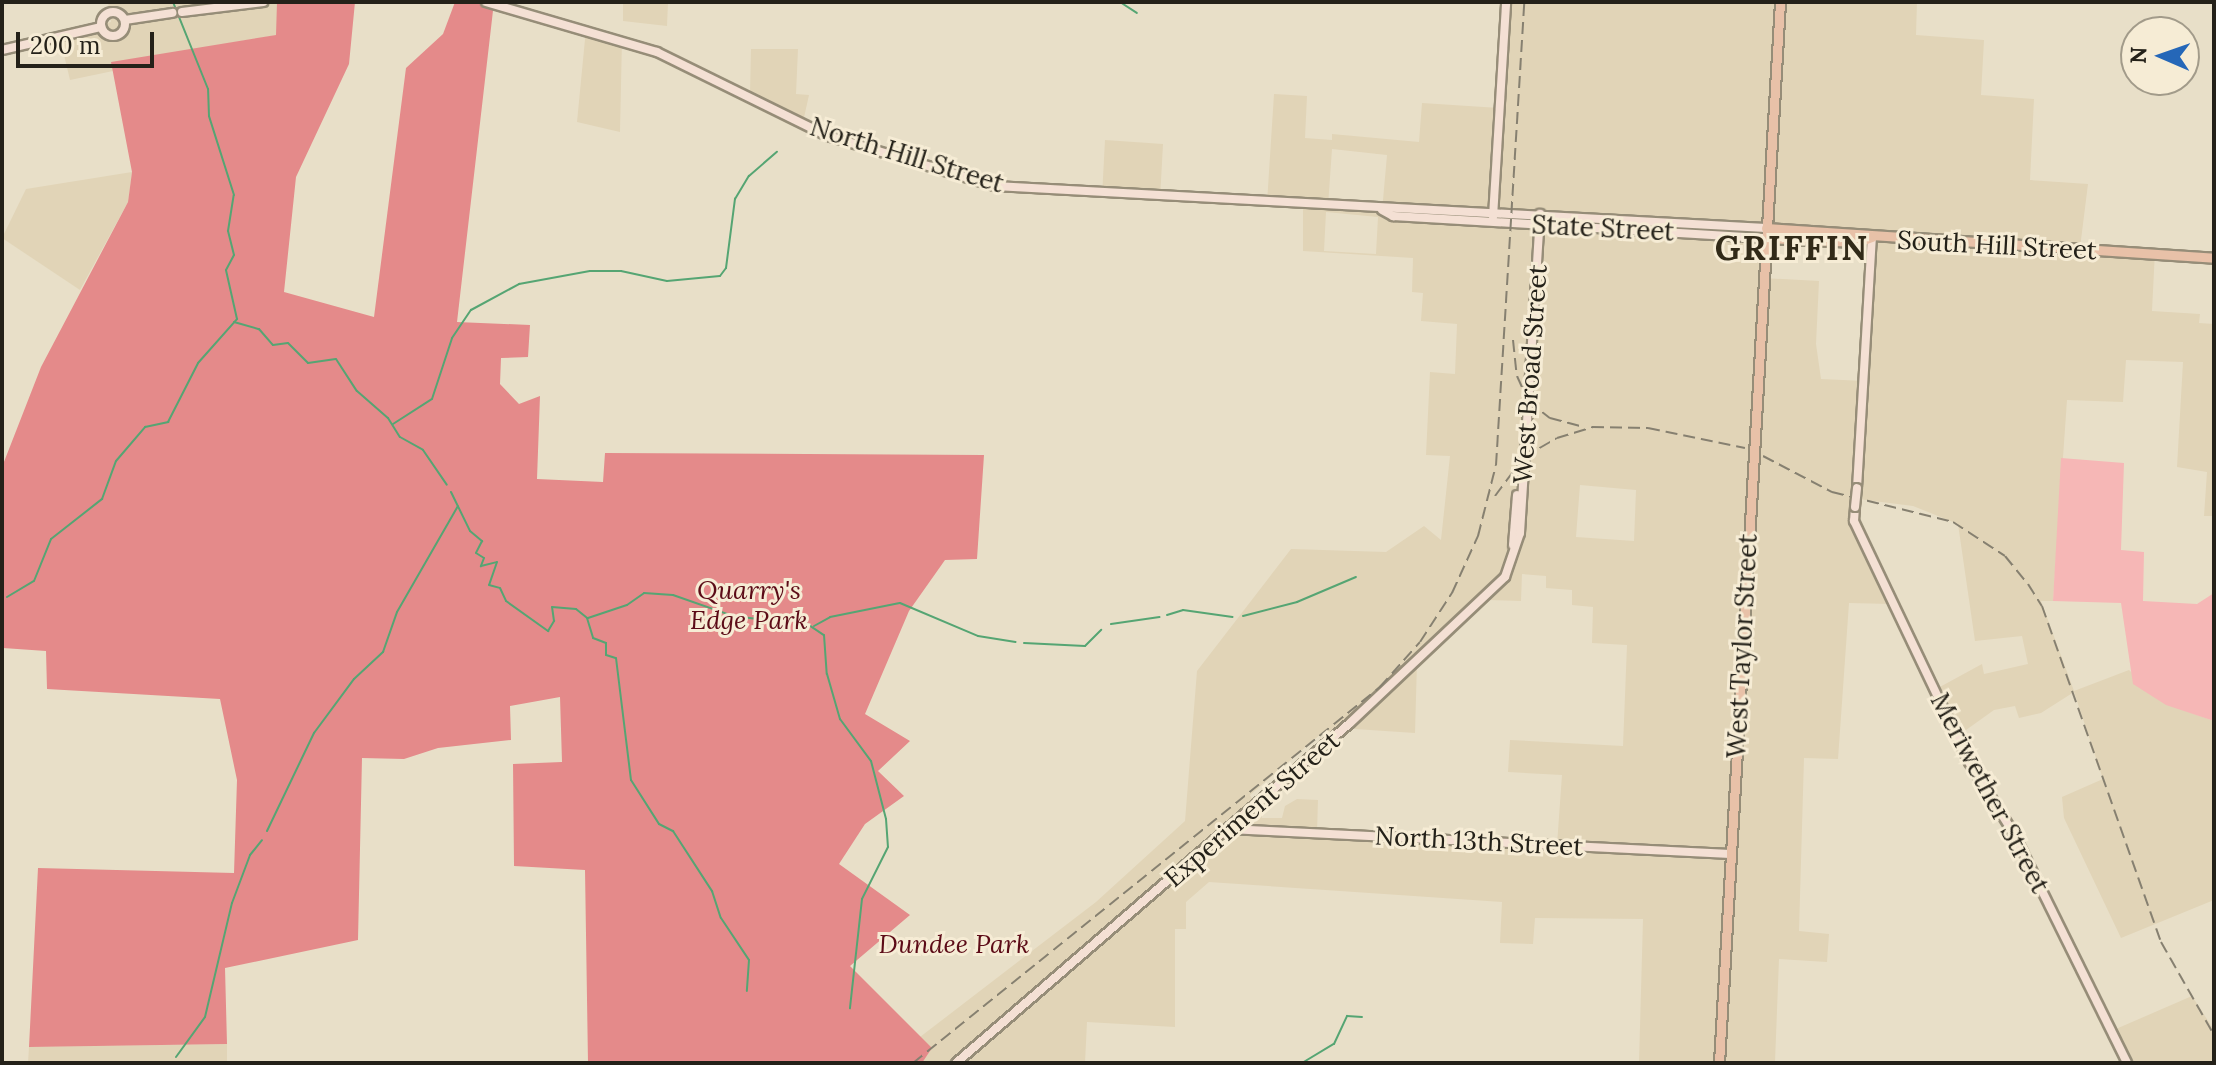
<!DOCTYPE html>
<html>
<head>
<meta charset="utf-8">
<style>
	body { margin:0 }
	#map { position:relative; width:2216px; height:1065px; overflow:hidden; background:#e8dfc8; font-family:Lora,serif }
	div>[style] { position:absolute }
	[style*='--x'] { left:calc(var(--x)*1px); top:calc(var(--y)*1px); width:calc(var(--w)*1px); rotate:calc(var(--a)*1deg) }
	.built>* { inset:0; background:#e1d4b7 }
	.green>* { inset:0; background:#f6b7b6 }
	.forest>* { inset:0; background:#e48a8a }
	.stream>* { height:2px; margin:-1px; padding:0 1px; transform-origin:1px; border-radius:1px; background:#55a573 }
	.roads { filter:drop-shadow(2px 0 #968d78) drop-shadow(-2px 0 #968d78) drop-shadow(0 2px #968d78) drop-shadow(0 -2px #968d78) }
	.secondary>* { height:8px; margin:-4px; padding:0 4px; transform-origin:4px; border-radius:4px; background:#f4e0d4 }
	.secondary>.ring { margin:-4px; padding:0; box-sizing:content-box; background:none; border:8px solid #f4e0d4; border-radius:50% }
	.primary>* { height:9px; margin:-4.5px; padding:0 4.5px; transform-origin:4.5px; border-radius:4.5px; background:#e8c1a8 }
	.rail>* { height:2px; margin-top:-1px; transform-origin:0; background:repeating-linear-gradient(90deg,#868070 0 12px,transparent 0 18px) }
	.bridges { filter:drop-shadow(2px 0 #968d78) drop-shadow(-2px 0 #968d78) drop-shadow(0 2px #968d78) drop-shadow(0 -2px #968d78) }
	.secondary-bridge>* { height:8px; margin:-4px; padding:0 4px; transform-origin:4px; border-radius:4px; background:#f4e0d4 }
	span { translate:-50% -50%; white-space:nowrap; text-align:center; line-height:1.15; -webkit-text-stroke:6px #f6ecd5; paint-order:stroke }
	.street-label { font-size:26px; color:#242119 }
	.park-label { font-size:26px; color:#5c0b17; font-style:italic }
	.district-label { font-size:34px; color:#312a18; font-weight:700; letter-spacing:2px }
	.frame { position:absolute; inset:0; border:4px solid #242119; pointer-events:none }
	.north { position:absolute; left:2120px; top:16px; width:80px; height:80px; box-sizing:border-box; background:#f6ecd5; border:2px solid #a29b8a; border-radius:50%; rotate:272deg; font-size:22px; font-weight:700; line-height:32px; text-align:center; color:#242119 }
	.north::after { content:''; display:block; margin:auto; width:28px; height:36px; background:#2567b8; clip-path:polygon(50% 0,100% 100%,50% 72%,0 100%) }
	.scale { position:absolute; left:16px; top:32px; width:138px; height:36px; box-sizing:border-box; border:4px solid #242119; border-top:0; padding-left:10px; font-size:24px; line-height:28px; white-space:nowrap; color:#242119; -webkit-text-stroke:6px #f6ecd5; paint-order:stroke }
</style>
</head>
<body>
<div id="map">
	<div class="built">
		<i style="clip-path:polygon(108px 2px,277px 2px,277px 35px,112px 63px,113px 71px,70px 80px,59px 34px,111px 22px)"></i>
		<i style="clip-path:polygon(623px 2px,668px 2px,667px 26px,623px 21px)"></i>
		<i style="clip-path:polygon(evenodd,1506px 2px,1917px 2px,1916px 35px,1984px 40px,1981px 95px,2034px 99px,2030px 180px,2088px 184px,2080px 248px,2155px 251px,2152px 311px,2200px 314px,2199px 323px,2214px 324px,2214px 516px,2204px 516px,2207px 472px,2177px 467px,2183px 362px,2126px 360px,2123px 402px,2067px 400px,2053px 601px,2041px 601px,2074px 691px,2129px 670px,2166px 704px,2214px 721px,2214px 900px,2121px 938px,2064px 818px,2062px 797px,2103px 779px,2074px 692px,2041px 713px,2019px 718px,2015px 706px,1994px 710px,1959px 735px,1938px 688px,1982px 664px,1984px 674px,2028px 664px,2022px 636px,1975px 641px,1958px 524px,1913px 506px,1858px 499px,1855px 524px,1891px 604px,1849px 603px,1838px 759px,1804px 758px,1799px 931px,1829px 934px,1827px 962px,1779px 959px,1775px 1062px,1639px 1063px,1643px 919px,1535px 918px,1533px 944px,1500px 943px,1502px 902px,1209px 882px,1186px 902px,1186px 929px,1175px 929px,1175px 1027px,1087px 1022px,1085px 1063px,922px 1063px,932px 1048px,920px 1037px,1096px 902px,1185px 821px,1197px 671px,1291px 549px,1386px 552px,1424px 526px,1441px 540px,1450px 456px,1426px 455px,1430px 372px,1455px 374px,1457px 324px,1421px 321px,1423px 293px,1412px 292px,1413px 258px,1303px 251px,1303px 204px,1267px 203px,1274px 94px,1307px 96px,1305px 138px,1332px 140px,1332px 134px,1419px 142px,1422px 103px,1499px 108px,1506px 2px,1332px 149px,1387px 155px,1382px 211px,1328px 206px,1332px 149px,1506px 2px,1326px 212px,1378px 217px,1376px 254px,1324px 251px,1326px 212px,1506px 2px,1765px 237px,1875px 241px,1864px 381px,1821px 379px,1816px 344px,1819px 281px,1763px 278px,1765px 237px,1506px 2px,1580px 485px,1636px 490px,1634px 541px,1576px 537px,1580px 485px,1506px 2px,1522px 574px,1546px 576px,1546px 588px,1572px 590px,1572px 605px,1593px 607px,1592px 643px,1627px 645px,1623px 746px,1510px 740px,1508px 772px,1562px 775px,1557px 845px,1317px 832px,1318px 800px,1297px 799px,1285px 806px,1282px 818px,1262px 818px,1250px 795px,1322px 733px,1340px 728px,1415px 733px,1417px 662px,1489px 600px,1521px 601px,1522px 574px)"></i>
		<i style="clip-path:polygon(586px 29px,622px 39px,620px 132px,577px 122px)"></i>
		<i style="clip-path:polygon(751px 49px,798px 49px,796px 94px,809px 95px,803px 122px,750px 94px)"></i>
		<i style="clip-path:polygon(1105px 140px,1163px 144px,1160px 199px,1102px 197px)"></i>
		<i style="clip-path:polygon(132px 172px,128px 202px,80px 290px,2px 238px,26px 189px)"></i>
		<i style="clip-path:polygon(2192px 996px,2214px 1030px,2214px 1063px,2128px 1063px,2109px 1032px)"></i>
		<i style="clip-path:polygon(227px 1044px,227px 1063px,28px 1063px,29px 1047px)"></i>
	</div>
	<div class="green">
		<i style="clip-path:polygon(2061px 458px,2124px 463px,2121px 550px,2144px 552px,2143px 601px,2197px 604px,2214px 593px,2214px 721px,2166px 705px,2133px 684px,2121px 603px,2053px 601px)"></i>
	</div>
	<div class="forest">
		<i style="clip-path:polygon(277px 2px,355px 2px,349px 64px,296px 177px,284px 292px,374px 317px,406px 68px,443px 34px,455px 2px,494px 2px,457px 322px,530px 325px,528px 357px,501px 358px,500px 384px,519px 404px,540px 396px,537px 479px,603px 482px,605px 453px,984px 455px,977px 559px,945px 560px,909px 611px,865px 714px,910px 741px,878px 771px,904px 796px,865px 824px,839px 864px,910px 915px,850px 966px,932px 1048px,922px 1063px,588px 1063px,585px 870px,514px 866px,513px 764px,562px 762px,560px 697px,510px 706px,511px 740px,438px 748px,404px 759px,362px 758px,358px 940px,225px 968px,227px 1044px,29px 1047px,38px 868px,234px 873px,237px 780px,220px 699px,47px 689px,46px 651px,3px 648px,2px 467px,41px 367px,128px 202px,132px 172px,111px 62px,276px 35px)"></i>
	</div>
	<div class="stream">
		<i style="--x:1120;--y:2;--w:20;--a:33"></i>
		<i style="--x:234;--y:322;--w:26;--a:16"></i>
		<i style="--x:259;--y:329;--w:21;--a:49"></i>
		<i style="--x:273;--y:345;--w:15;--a:-8"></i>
		<i style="--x:288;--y:343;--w:28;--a:45"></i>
		<i style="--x:308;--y:363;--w:28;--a:-8"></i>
		<i style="--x:336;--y:359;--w:38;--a:57"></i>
		<i style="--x:357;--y:391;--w:41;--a:41.1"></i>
		<i style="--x:388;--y:418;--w:22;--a:58"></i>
		<i style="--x:400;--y:437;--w:26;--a:29"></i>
		<i style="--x:423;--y:450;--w:42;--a:55.6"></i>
		<i style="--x:393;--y:424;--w:46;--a:-32.7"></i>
		<i style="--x:432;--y:399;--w:64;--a:-71.8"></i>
		<i style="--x:452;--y:338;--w:34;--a:-56"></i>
		<i style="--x:471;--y:310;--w:55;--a:-28.4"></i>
		<i style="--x:519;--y:284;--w:72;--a:-10.4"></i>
		<i style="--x:590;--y:271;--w:31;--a:0"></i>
		<i style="--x:621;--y:271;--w:47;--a:12.3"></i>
		<i style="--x:667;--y:281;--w:53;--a:-5.4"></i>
		<i style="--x:720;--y:276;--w:10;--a:-53"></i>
		<i style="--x:726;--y:268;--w:70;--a:-82.6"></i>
		<i style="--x:735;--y:199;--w:27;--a:-59"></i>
		<i style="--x:749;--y:176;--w:37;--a:-41"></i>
		<i style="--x:451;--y:492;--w:43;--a:64"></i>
		<i style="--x:470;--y:531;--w:16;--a:40"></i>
		<i style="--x:482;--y:541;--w:13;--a:117"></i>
		<i style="--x:476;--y:553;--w:9;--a:32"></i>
		<i style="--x:484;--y:558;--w:9;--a:111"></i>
		<i style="--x:481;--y:566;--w:16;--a:-14"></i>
		<i style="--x:497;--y:562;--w:24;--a:109"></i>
		<i style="--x:489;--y:585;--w:11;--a:15"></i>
		<i style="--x:500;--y:588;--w:14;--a:65"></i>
		<i style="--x:506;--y:601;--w:52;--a:35.5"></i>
		<i style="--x:548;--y:631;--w:12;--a:-59"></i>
		<i style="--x:554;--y:621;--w:14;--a:-98"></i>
		<i style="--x:552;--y:607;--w:24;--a:5"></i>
		<i style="--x:576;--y:609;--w:14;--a:39"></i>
		<i style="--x:587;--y:618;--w:21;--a:73"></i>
		<i style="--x:593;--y:638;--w:14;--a:21"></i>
		<i style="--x:606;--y:643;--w:12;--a:90"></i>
		<i style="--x:606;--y:655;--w:10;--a:17"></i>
		<i style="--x:616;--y:658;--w:123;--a:83"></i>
		<i style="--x:631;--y:780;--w:52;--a:57.5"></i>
		<i style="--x:659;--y:824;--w:16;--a:27"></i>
		<i style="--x:673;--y:831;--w:72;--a:57"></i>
		<i style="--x:712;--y:891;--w:28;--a:72"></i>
		<i style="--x:721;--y:918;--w:50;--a:56.3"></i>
		<i style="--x:749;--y:960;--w:31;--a:94"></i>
		<i style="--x:7;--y:597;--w:31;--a:-31"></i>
		<i style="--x:34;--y:581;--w:45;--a:-68"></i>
		<i style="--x:51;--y:539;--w:65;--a:-38.1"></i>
		<i style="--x:102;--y:499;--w:40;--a:-69.8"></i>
		<i style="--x:116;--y:461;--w:45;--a:-49.5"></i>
		<i style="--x:145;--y:427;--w:24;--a:-12"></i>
		<i style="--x:168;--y:422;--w:66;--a:-63"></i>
		<i style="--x:198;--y:363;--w:59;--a:-48.4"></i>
		<i style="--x:237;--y:319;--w:50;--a:-102.7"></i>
		<i style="--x:226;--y:270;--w:17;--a:-62"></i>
		<i style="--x:234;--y:255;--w:25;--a:-104"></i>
		<i style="--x:228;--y:231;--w:36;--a:-81"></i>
		<i style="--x:234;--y:195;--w:83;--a:-107.6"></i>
		<i style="--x:209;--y:116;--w:27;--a:-92"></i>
		<i style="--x:208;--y:89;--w:94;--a:-111.9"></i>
		<i style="--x:1167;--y:615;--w:17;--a:-17"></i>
		<i style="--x:1183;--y:610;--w:50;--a:8"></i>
		<i style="--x:1243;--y:616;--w:56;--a:-14.5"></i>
		<i style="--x:1297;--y:602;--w:64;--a:-23"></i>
		<i style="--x:588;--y:618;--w:41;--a:-18.4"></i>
		<i style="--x:627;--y:605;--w:21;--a:-35"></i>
		<i style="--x:644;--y:593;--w:29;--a:4"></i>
		<i style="--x:673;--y:595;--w:64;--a:19.3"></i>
		<i style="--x:733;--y:616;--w:40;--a:7.1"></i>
		<i style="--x:773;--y:621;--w:22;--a:-16"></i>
		<i style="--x:794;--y:615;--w:36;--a:34"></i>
		<i style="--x:824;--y:635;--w:39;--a:86"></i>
		<i style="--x:827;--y:674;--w:47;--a:73.9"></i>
		<i style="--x:840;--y:719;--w:52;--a:53.6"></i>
		<i style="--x:871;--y:761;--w:60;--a:75.5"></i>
		<i style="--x:886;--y:819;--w:28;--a:86"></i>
		<i style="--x:888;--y:847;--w:58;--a:116.6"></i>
		<i style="--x:862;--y:899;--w:110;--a:96.3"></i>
		<i style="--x:1111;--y:624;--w:49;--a:-8.1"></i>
		<i style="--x:814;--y:626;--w:18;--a:-29"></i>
		<i style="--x:830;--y:617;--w:71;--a:-11.3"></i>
		<i style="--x:900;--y:603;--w:85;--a:22.9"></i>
		<i style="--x:978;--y:636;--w:38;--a:9"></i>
		<i style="--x:1024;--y:643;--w:61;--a:2.8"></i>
		<i style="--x:1085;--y:646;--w:23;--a:-45"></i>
		<i style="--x:267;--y:831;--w:109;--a:-64.4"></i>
		<i style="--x:314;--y:733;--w:67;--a:-53.5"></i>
		<i style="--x:354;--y:679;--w:40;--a:-43"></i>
		<i style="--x:383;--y:652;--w:42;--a:-70.7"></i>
		<i style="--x:397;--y:612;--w:122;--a:-60.1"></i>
		<i style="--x:176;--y:1057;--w:49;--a:-54.1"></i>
		<i style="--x:205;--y:1017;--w:117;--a:-76.7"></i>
		<i style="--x:232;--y:903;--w:51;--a:-69.4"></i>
		<i style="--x:250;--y:855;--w:19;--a:-51"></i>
		<i style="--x:1302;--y:1063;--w:37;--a:-31"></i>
		<i style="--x:1334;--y:1044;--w:31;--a:-65"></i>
		<i style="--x:1347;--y:1016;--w:15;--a:4"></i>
	</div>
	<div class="roads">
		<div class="secondary">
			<i style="--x:486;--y:2;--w:178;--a:16.3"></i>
			<i style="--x:657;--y:52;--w:191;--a:26.2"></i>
			<i style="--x:828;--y:136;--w:174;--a:16.7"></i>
			<i style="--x:995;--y:186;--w:772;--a:3.12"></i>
			<i class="ring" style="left:101px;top:12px;width:16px;height:16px"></i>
			<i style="--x:182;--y:12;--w:82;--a:-7"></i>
			<i style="--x:125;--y:20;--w:48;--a:-8.5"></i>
			<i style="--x:2;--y:50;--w:102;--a:-13.1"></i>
			<i style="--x:1382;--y:210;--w:13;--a:29"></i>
			<i style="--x:1393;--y:216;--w:374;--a:3.4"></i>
			<i style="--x:1493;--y:217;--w:215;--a:-86.5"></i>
			<i style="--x:1857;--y:488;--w:251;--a:-86.6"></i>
			<i style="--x:1855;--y:507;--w:14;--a:94"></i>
			<i style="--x:1854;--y:521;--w:267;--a:64.5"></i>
			<i style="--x:1969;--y:762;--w:85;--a:58"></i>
			<i style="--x:2014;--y:834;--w:255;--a:63.7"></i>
			<i style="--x:1513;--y:545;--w:50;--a:-85.4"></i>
			<i style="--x:1228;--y:829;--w:504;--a:2.85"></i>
			<i style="--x:956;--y:1063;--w:520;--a:-40.79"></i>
			<i style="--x:1350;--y:723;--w:213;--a:-43.3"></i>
			<i style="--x:1505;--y:577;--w:46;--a:-71.2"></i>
			<i style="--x:1520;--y:533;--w:320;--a:-86.4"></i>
		</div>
		<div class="primary">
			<i style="--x:1766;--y:228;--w:449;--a:3.8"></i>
			<i style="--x:1766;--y:238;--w:92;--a:2.5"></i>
			<i style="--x:1858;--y:242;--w:15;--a:-20"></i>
			<i style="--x:1719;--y:1063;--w:1063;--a:-86.71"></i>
		</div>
	</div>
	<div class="rail">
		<i style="--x:1513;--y:340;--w:36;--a:84"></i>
		<i style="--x:1517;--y:376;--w:27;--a:66"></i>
		<i style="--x:1528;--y:401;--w:28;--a:38"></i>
		<i style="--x:1550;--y:418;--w:35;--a:15"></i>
		<i style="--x:1763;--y:456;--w:78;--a:27.6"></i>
		<i style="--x:1832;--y:492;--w:125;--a:13.9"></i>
		<i style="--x:1953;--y:522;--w:62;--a:33.2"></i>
		<i style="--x:2005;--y:556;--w:36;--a:51"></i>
		<i style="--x:2028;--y:584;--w:26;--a:58"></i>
		<i style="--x:2042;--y:606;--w:356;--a:70.5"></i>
		<i style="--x:2161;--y:942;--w:107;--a:60.3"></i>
		<i style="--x:1495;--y:496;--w:49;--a:-53.4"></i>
		<i style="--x:1524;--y:457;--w:38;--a:-30"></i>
		<i style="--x:1557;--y:438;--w:37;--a:-17"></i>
		<i style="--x:1592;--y:427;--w:56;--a:1"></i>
		<i style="--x:1648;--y:428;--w:99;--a:11.7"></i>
		<i style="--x:913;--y:1063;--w:600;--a:-38.84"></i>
		<i style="--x:1380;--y:687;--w:60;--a:-48.4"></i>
		<i style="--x:1420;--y:642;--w:59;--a:-56.9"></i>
		<i style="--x:1452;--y:593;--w:63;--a:-65.5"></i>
		<i style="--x:1478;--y:536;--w:73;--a:-75.8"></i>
		<i style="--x:1496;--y:465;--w:464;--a:-86.5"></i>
	</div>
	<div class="bridges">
		<div class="secondary-bridge">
			<i style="--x:1855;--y:507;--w:19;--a:-84"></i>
		</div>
	</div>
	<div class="street-label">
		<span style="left:907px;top:155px;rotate:17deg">North Hill Street</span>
		<span style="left:1603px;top:228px;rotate:3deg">State Street</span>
		<span style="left:1997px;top:245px;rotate:3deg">South Hill Street</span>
		<span style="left:1530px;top:374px;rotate:-86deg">West Broad Street</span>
		<span style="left:1742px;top:646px;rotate:-87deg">West Taylor Street</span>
		<span style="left:1990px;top:793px;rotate:62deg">Meriwether Street</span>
		<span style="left:1252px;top:809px;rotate:-41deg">Experiment Street</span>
		<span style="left:1479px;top:841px;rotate:3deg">North 13th Street</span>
	</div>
	<div class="park-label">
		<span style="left:749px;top:605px">Quarry's<br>Edge Park</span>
		<span style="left:954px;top:944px">Dundee Park</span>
	</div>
	<div class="district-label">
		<span style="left:1792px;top:248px">GRIFFIN</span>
	</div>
	<div class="frame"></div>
	<div class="north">N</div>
	<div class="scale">200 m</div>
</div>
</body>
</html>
